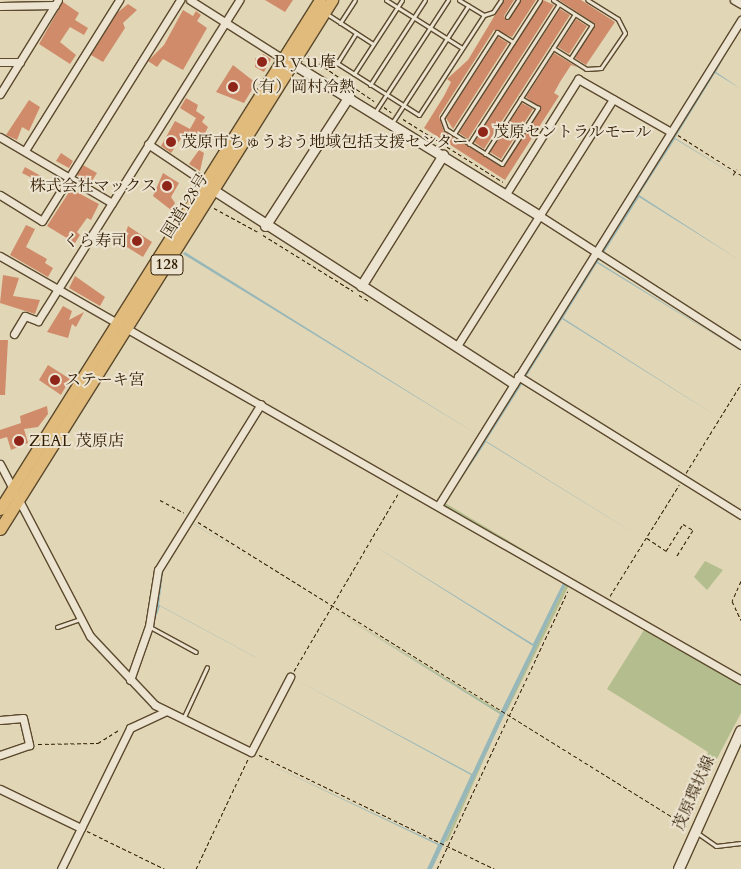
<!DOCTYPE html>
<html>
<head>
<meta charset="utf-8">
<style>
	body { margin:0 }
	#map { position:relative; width:741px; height:869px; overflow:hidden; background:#e1d6b6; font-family:Cardo,"Noto Serif JP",serif }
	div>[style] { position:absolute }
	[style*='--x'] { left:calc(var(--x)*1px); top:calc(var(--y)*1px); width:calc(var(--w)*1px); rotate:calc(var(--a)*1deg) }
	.green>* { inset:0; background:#b4bd8d }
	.water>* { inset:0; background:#98b7b8 }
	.building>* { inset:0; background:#d08c6a }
	.path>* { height:1px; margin-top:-0.5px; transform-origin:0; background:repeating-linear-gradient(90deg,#301b00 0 4px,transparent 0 6.5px) }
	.roads { filter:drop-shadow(1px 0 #5c4a2e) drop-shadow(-1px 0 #5c4a2e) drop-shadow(0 1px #5c4a2e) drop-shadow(0 -1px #5c4a2e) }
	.service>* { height:3px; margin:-1.5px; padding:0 1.5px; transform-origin:1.5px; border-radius:1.5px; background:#ece4d0 }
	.minor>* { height:7px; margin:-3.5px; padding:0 3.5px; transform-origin:3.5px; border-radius:3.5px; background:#ece4d0 }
	.tertiary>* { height:9px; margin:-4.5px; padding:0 4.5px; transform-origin:4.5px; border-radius:4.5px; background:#ece4d0 }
	.secondary>* { height:10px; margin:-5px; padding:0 5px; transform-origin:5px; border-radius:5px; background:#ece4d0 }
	.trunk>* { height:11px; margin:-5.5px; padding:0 5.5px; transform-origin:5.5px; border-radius:5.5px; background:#e0bb7b }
	.dots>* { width:14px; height:14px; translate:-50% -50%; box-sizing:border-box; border:2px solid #ece4d0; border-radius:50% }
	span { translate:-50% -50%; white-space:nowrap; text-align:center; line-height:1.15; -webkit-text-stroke:4px #ece4d0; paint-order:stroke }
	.shield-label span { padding:1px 4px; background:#ece4d0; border:1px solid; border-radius:4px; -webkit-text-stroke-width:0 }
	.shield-label { font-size:15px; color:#301b00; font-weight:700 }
	.poi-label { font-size:16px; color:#301b00 }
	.left { translate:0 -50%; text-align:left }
	.right { translate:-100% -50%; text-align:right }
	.street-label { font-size:16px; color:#301b00 }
</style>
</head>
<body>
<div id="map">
	<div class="green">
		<i style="clip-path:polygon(520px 381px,445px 503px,605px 598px,443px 505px)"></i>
		<i style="clip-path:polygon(705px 561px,723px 570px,707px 590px,694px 577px)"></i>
		<i style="clip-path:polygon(566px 584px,569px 585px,507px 711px,506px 710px)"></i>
		<i style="clip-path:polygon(330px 607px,501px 712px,500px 714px)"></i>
		<i style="clip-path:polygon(644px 630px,741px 684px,741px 713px,702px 787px,708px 752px,607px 689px)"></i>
		<i style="clip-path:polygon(504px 714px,448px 841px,445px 842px)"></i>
	</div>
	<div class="water">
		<i style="clip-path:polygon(741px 26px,716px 72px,741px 89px,715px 73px,675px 138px,741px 179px,675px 139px,639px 195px,741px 261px,639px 197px,598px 262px,741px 351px,597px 263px,563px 318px,718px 417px,562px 319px,526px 377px,680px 473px,525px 378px,522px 383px,678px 480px,522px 384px,486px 441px,642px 538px,486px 442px,445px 503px)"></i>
		<i style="clip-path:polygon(185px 252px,478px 435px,183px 254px)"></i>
		<i style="clip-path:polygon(402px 491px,566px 584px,432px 869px,427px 869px,438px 845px,254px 757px,439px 844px,471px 775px,293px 678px,472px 774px,500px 714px,329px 608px,500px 713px,533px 646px,370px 543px,533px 644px,563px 583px)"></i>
		<i style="clip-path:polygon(191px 522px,323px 603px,192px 523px,164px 566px,159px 605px,287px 674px,160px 606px,153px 625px,163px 566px)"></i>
	</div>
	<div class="building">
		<i style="clip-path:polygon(265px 0,293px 0,285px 12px)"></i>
		<i style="clip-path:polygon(504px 0,514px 0,504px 16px,507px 20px,521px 0,536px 0,512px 37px,494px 30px,439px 116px,444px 132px,503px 167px,541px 109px,526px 97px,554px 53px,577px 67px,571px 65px,560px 82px,554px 93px,559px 96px,505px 180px,424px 128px,444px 96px,451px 82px,447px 79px,468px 60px)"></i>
		<i style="clip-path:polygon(543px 0,554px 5px,468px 139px,459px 133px)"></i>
		<i style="clip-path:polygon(559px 0,581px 0,615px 22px,586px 65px,575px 58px,595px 24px)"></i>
		<i style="clip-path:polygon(63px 2px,79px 13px,75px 20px,88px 28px,84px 35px,70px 27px,60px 42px,76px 55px,70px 64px,39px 44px)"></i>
		<i style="clip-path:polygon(128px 4px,137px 10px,123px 23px,125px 28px,103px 62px,91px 55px,117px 13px)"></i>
		<i style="clip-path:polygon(560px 9px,570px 15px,484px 149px,474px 142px)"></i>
		<i style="clip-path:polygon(183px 10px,193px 16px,196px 11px,201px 15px,197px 21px,207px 28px,183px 70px,163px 59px,157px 67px,148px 61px,164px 45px)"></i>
		<i style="clip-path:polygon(576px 19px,587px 26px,569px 54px,558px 47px)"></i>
		<i style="clip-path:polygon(498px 37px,508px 43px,453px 129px,446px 118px)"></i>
		<i style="clip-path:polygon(263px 54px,271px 59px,264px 72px,255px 67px,255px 58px,259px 60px)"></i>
		<i style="clip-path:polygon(233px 65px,256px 83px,244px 103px,216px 92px)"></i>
		<i style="clip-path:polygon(186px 98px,198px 105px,196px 111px,205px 117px,202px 122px,208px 127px,198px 147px,182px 137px,171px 153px,161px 146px,175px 121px,190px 129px,196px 118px,180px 108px)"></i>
		<i style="clip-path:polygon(29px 100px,40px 107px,29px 131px,22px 127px,17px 140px,6px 135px)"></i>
		<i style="clip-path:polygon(522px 103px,533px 109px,501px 159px,490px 152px)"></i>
		<i style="clip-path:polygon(199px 150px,204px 153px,200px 171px,189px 164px)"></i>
		<i style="clip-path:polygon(61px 153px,73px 161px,69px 168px,56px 161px)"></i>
		<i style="clip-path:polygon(83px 165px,97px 173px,90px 184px,77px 175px)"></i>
		<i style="clip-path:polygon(25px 167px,41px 176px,38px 181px,22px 173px)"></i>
		<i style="clip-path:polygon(163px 173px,179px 183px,171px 197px,175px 203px,171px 210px,153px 196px)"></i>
		<i style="clip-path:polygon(71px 189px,99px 204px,91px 220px,87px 218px,77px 232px,80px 235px,75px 243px,47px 226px)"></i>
		<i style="clip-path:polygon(26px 225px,35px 229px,26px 247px,47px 259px,45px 263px,53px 268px,48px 277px,10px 255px)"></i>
		<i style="clip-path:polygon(128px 226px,152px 242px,143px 257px,122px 244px)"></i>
		<i style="clip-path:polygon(3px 275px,19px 278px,13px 296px,40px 300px,35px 314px,0 303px)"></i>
		<i style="clip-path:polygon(75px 276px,105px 297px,100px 306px,69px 288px)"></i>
		<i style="clip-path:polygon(63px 306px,72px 311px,69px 320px,84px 312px,76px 327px,72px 324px,68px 338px,47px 332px)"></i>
		<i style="clip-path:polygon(0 340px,8px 340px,5px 395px,0 395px)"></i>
		<i style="clip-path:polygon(48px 365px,70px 379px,61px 395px,39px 380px)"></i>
		<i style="clip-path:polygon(47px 406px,48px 414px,38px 427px,24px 429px,28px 443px,11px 450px,7px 437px,0 439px,0 430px,21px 423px,20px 416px)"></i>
	</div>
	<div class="path">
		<i style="--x:308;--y:56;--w:80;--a:34.3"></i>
		<i style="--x:384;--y:107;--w:9;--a:36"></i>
		<i style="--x:403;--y:119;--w:118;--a:32.2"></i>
		<i style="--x:678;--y:135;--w:75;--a:32.4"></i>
		<i style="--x:733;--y:175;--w:7;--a:-56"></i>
		<i style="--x:214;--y:208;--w:50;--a:28.6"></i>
		<i style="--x:263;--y:235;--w:106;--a:31.9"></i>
		<i style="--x:359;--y:295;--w:13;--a:32"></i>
		<i style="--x:686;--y:473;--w:105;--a:-58.3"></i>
		<i style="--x:160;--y:500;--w:27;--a:28"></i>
		<i style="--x:198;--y:522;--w:576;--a:31.87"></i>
		<i style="--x:647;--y:538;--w:23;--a:34"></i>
		<i style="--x:666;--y:551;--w:32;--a:-58"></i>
		<i style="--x:683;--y:524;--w:12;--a:31"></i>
		<i style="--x:693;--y:530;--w:32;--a:122"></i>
		<i style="--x:741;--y:581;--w:22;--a:114"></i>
		<i style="--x:732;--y:601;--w:21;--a:65"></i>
		<i style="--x:610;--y:596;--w:131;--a:-58.1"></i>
		<i style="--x:294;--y:671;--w:205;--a:-59.6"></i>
		<i style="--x:38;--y:744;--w:60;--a:-1"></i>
		<i style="--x:98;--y:743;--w:25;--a:-32"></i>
		<i style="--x:259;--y:755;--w:262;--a:25.8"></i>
		<i style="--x:87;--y:831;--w:87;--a:26"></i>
		<i style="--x:196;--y:869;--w:122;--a:-64.7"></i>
		<i style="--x:437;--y:869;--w:307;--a:-64.8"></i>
	</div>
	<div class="roads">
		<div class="service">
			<i style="--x:386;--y:0;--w:90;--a:32.3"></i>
			<i style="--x:459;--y:0;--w:29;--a:31"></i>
			<i style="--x:553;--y:0;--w:46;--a:32.7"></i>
			<i style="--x:592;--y:25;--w:40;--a:122.9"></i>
			<i style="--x:327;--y:14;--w:55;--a:33.1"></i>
			<i style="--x:507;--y:17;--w:20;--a:-57"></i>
			<i style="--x:340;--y:23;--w:27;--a:-57"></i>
			<i style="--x:356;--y:33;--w:36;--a:122"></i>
			<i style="--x:337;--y:63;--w:97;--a:32.4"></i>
			<i style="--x:419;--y:115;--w:119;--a:-57"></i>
			<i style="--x:484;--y:15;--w:9;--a:-18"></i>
			<i style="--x:493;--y:12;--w:14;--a:-56"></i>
			<i style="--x:513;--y:42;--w:19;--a:-148"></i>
			<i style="--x:497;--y:32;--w:102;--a:122.6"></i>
			<i style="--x:442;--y:118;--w:12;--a:70"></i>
			<i style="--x:446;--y:129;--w:66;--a:32"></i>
			<i style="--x:502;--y:164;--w:67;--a:-57.3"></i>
			<i style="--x:538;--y:108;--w:20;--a:-150"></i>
			<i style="--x:553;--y:48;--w:39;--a:32"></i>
			<i style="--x:586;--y:69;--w:15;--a:-4"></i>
			<i style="--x:601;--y:68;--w:42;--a:-55.6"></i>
			<i style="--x:625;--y:33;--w:16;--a:-117"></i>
			<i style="--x:618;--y:19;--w:36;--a:-148"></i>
			<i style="--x:354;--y:74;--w:88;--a:-57"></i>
			<i style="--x:370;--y:85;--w:101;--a:-57.1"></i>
			<i style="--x:375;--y:112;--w:134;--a:-56.9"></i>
			<i style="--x:392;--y:123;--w:140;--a:-57"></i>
			<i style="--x:454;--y:134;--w:159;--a:-57.3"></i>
			<i style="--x:469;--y:144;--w:166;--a:-57.3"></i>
			<i style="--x:485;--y:154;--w:166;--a:-57.3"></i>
			<i style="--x:57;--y:627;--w:24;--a:-19"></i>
			<i style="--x:150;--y:627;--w:52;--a:28.5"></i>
			<i style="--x:183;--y:719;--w:57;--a:-65.2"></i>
			<i style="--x:696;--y:832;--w:24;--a:35"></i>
			<i style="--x:716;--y:846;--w:25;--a:-7"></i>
		</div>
		<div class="minor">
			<i style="--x:190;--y:0;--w:110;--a:32.4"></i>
			<i style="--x:734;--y:0;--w:8;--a:30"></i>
			<i style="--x:0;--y:6;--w:55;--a:-1"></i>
			<i style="--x:0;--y:62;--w:20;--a:0"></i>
			<i style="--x:0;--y:94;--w:110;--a:-58.3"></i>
			<i style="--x:0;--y:137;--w:130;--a:30.5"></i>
			<i style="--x:148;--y:144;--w:70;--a:33.9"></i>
			<i style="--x:26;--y:149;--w:176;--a:-58"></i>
			<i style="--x:506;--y:194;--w:136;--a:-57.9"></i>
			<i style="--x:578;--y:79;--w:105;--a:29.7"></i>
			<i style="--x:0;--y:195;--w:49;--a:31.8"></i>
			<i style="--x:42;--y:221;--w:261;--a:-58"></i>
			<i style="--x:540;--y:216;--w:239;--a:32.7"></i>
			<i style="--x:0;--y:256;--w:854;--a:29.78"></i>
			<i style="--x:14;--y:334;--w:21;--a:-59"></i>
			<i style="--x:25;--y:316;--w:14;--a:21"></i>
			<i style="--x:38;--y:321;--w:379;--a:-57.9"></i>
			<i style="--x:457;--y:346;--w:292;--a:-57.7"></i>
			<i style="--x:518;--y:376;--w:263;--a:31.9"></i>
			<i style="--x:0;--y:464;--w:194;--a:62.4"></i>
			<i style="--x:90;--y:636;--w:95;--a:46.7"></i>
			<i style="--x:155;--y:705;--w:107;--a:26.1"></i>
			<i style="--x:251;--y:752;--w:85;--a:-62.5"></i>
			<i style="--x:438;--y:506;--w:573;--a:-58.06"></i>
			<i style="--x:130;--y:680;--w:57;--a:-70.6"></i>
			<i style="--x:149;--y:626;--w:57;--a:-80.9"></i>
			<i style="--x:158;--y:570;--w:195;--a:-58.2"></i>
			<i style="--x:0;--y:720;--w:23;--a:-5"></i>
			<i style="--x:23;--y:718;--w:28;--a:77"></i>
			<i style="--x:29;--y:745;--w:31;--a:161"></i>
			<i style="--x:0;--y:789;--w:90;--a:25.7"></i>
			<i style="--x:61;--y:869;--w:157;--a:-63.9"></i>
			<i style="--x:130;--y:728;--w:40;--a:-25"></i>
		</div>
		<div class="tertiary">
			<i style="--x:288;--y:61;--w:296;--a:31.6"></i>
			<i style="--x:209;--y:187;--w:362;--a:32.8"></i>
			<i style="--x:265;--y:226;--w:155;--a:-57.1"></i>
			<i style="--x:361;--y:286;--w:155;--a:-58"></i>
		</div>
		<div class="secondary">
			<i style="--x:679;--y:869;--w:151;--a:-65.8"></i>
		</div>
		<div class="trunk">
			<i style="--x:0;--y:509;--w:601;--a:-57.84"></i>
			<i style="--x:0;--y:529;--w:625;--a:-57.89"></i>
		</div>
	</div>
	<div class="dots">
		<i style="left:262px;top:62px;background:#8f2418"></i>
		<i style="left:233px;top:87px;background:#8f2418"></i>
		<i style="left:483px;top:132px;background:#8f2418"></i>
		<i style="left:171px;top:142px;background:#8f2418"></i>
		<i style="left:167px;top:186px;background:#8f2418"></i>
		<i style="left:137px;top:241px;background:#8f2418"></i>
		<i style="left:55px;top:380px;background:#8f2418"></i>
		<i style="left:19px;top:441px;background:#8f2418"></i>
	</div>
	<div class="shield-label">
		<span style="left:167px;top:265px">128</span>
	</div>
	<div class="poi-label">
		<span class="left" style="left:272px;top:62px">Ｒｙｕ庵</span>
		<span class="left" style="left:243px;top:87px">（有）岡村冷熱</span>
		<span class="left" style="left:493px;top:132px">茂原セントラルモール</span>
		<span class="left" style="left:181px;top:142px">茂原市ちゅうおう地域包括支援センター</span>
		<span class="right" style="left:157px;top:186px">株式会社マックス</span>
		<span class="right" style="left:127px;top:241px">くら寿司</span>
		<span class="left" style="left:65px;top:380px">ステーキ宮</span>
		<span class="left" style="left:29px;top:441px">ZEAL 茂原店</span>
	</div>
	<div class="street-label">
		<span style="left:185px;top:206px;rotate:-58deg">国道128号</span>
		<span style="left:694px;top:793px;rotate:-66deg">茂原環状線</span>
	</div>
</div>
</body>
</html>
